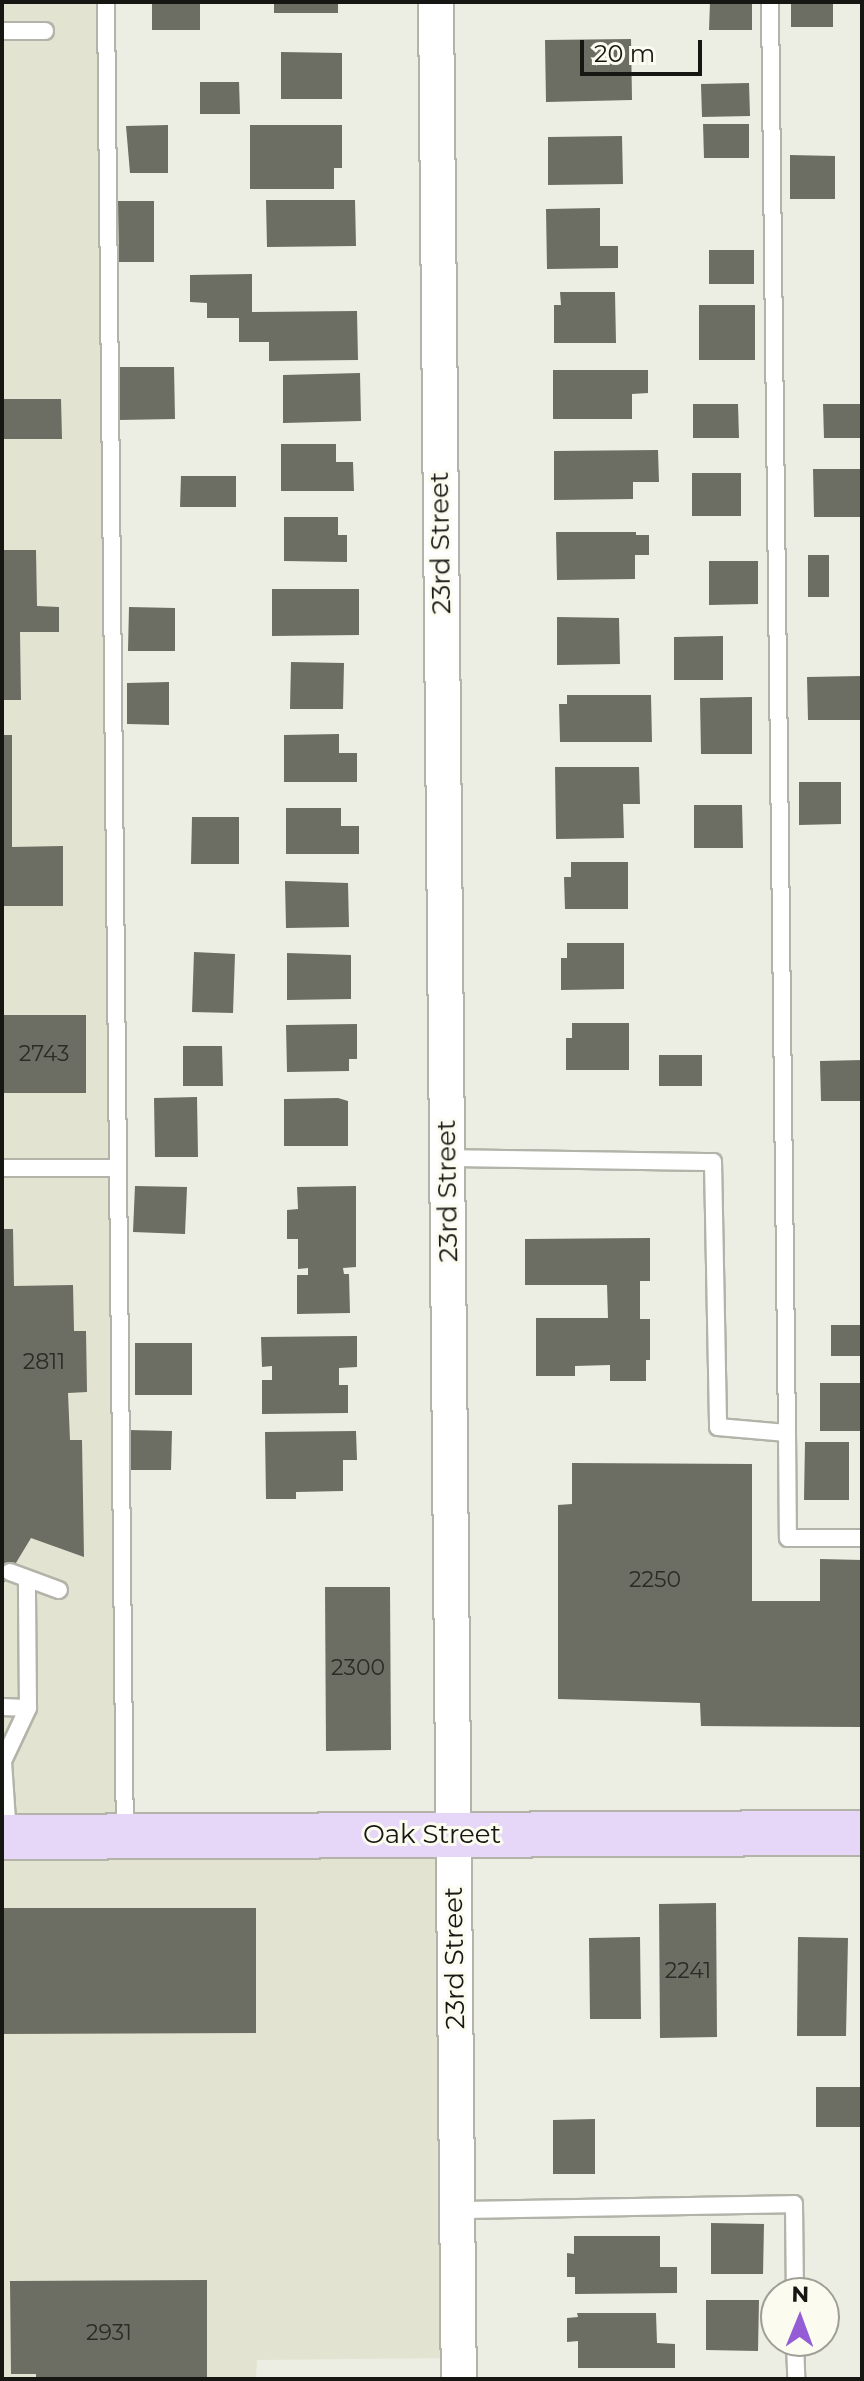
<!DOCTYPE html>
<html>
<head>
<meta charset="utf-8">
<style>
	body { margin:0 }
	#map { position:relative; width:864px; height:2381px; overflow:hidden; background:#edeee3; font-family:Montserrat,sans-serif }
	div>[style] { position:absolute }
	[style*='--x'] { left:calc(var(--x)*1px); top:calc(var(--y)*1px); width:calc(var(--w)*1px); rotate:calc(var(--a)*1deg) }
	.built>* { inset:0; background:#e3e3d1 }
	.building>* { inset:0; background:#6c6d63 }
	.roads { filter:drop-shadow(2px 0 #b3b3a9) drop-shadow(-2px 0 #b3b3a9) drop-shadow(0 2px #b3b3a9) drop-shadow(0 -2px #b3b3a9) }
	.lane>* { height:16px; margin:-8px; padding:0 8px; transform-origin:8px; border-radius:8px; background:#fff }
	.street>* { height:34px; margin:-17px; padding:0 17px; transform-origin:17px; border-radius:17px; background:#fff }
	.secondary>* { height:44px; margin:-22px; padding:0 22px; transform-origin:22px; border-radius:22px; background:#e6d7f9 }
	span { translate:-50% -50%; white-space:nowrap; text-align:center; line-height:1.15; -webkit-text-stroke:6px #fbfbf0; paint-order:stroke }
	.number-label { font-size:22px; color:#2c2c27 }
	.number-label span { -webkit-text-stroke-width:0 }
	.street-label { font-size:26px; color:#161613 }
	.frame { position:absolute; inset:0; border:4px solid #161613; pointer-events:none }
	.north { position:absolute; left:760px; top:2277px; width:80px; height:80px; box-sizing:border-box; background:#fbfbf0; border:2px solid #9f9f98; border-radius:50%; rotate:1deg; font-size:22px; font-weight:700; line-height:32px; text-align:center; color:#161613 }
	.north::after { content:''; display:block; margin:auto; width:28px; height:36px; background:#945dd5; clip-path:polygon(50% 0,100% 100%,50% 72%,0 100%) }
	.scale { position:absolute; left:580px; top:40px; width:122px; height:36px; box-sizing:border-box; border:4px solid #161613; border-top:0; padding-left:10px; font-size:24px; line-height:28px; white-space:nowrap; color:#161613; -webkit-text-stroke:6px #fbfbf0; paint-order:stroke }
</style>
</head>
<body>
<div id="map">
	<div class="built">
		<i style="clip-path:polygon(2px 2px,106px 2px,125px 1836px,454px 1835px,459px 2358px,257px 2360px,256px 2379px,2px 2379px)"></i>
	</div>
	<div class="building">
		<i style="clip-path:polygon(152px 2px,200px 2px,200px 30px,152px 30px)"></i>
		<i style="clip-path:polygon(274px 2px,338px 2px,338px 13px,274px 13px)"></i>
		<i style="clip-path:polygon(710px 2px,752px 2px,752px 30px,709px 30px)"></i>
		<i style="clip-path:polygon(791px 2px,833px 2px,833px 27px,791px 27px)"></i>
		<i style="clip-path:polygon(631px 39px,632px 100px,546px 102px,545px 40px)"></i>
		<i style="clip-path:polygon(281px 52px,342px 53px,342px 99px,281px 99px)"></i>
		<i style="clip-path:polygon(200px 82px,239px 82px,240px 114px,200px 114px)"></i>
		<i style="clip-path:polygon(749px 83px,750px 116px,702px 117px,701px 84px)"></i>
		<i style="clip-path:polygon(703px 124px,749px 124px,749px 158px,704px 158px)"></i>
		<i style="clip-path:polygon(168px 125px,168px 173px,130px 173px,126px 126px)"></i>
		<i style="clip-path:polygon(250px 125px,342px 125px,342px 168px,334px 168px,334px 189px,250px 189px)"></i>
		<i style="clip-path:polygon(622px 136px,623px 184px,548px 185px,548px 137px)"></i>
		<i style="clip-path:polygon(790px 155px,835px 156px,835px 199px,790px 199px)"></i>
		<i style="clip-path:polygon(266px 200px,355px 200px,356px 246px,267px 247px)"></i>
		<i style="clip-path:polygon(118px 201px,154px 201px,154px 262px,119px 262px)"></i>
		<i style="clip-path:polygon(600px 208px,600px 246px,618px 246px,618px 268px,547px 269px,546px 209px)"></i>
		<i style="clip-path:polygon(709px 250px,754px 250px,754px 284px,709px 284px)"></i>
		<i style="clip-path:polygon(252px 274px,252px 312px,357px 311px,358px 360px,269px 361px,269px 342px,239px 342px,239px 318px,207px 318px,207px 303px,190px 302px,190px 275px)"></i>
		<i style="clip-path:polygon(560px 292px,615px 292px,616px 343px,554px 343px,554px 305px,561px 305px)"></i>
		<i style="clip-path:polygon(699px 305px,755px 305px,755px 360px,699px 360px)"></i>
		<i style="clip-path:polygon(119px 367px,174px 367px,175px 419px,119px 420px)"></i>
		<i style="clip-path:polygon(553px 370px,648px 370px,648px 393px,632px 394px,632px 419px,553px 419px)"></i>
		<i style="clip-path:polygon(360px 373px,361px 421px,283px 423px,283px 375px)"></i>
		<i style="clip-path:polygon(2px 399px,61px 399px,62px 439px,2px 439px)"></i>
		<i style="clip-path:polygon(693px 404px,738px 404px,739px 438px,693px 438px)"></i>
		<i style="clip-path:polygon(823px 404px,862px 404px,862px 438px,824px 438px)"></i>
		<i style="clip-path:polygon(281px 444px,336px 444px,336px 462px,353px 462px,354px 491px,281px 491px)"></i>
		<i style="clip-path:polygon(658px 450px,659px 482px,633px 482px,633px 499px,554px 500px,554px 451px)"></i>
		<i style="clip-path:polygon(813px 469px,862px 469px,862px 517px,814px 517px)"></i>
		<i style="clip-path:polygon(692px 473px,741px 473px,741px 516px,692px 516px)"></i>
		<i style="clip-path:polygon(181px 476px,236px 476px,236px 507px,180px 507px)"></i>
		<i style="clip-path:polygon(284px 517px,338px 517px,338px 535px,347px 535px,347px 562px,284px 561px)"></i>
		<i style="clip-path:polygon(556px 532px,636px 532px,636px 535px,649px 535px,649px 555px,635px 555px,635px 579px,557px 580px)"></i>
		<i style="clip-path:polygon(2px 550px,36px 550px,37px 606px,59px 607px,59px 632px,20px 632px,21px 700px,2px 700px)"></i>
		<i style="clip-path:polygon(808px 555px,829px 555px,829px 597px,808px 597px)"></i>
		<i style="clip-path:polygon(709px 561px,758px 561px,758px 604px,709px 605px)"></i>
		<i style="clip-path:polygon(272px 589px,359px 589px,359px 635px,272px 636px)"></i>
		<i style="clip-path:polygon(129px 607px,175px 608px,175px 651px,128px 651px)"></i>
		<i style="clip-path:polygon(557px 617px,619px 618px,620px 664px,557px 665px)"></i>
		<i style="clip-path:polygon(723px 636px,723px 680px,674px 680px,674px 637px)"></i>
		<i style="clip-path:polygon(291px 662px,344px 663px,343px 709px,290px 709px)"></i>
		<i style="clip-path:polygon(862px 676px,862px 720px,808px 720px,807px 677px)"></i>
		<i style="clip-path:polygon(169px 682px,169px 725px,127px 724px,127px 683px)"></i>
		<i style="clip-path:polygon(567px 695px,651px 695px,652px 742px,560px 742px,559px 704px,567px 704px)"></i>
		<i style="clip-path:polygon(752px 697px,752px 754px,701px 754px,700px 698px)"></i>
		<i style="clip-path:polygon(339px 734px,339px 753px,357px 753px,357px 782px,284px 782px,284px 735px)"></i>
		<i style="clip-path:polygon(2px 735px,12px 735px,12px 847px,63px 846px,63px 906px,2px 906px)"></i>
		<i style="clip-path:polygon(555px 767px,639px 767px,640px 804px,623px 804px,624px 838px,556px 839px)"></i>
		<i style="clip-path:polygon(799px 782px,841px 782px,841px 824px,799px 825px)"></i>
		<i style="clip-path:polygon(694px 805px,742px 805px,743px 848px,694px 848px)"></i>
		<i style="clip-path:polygon(286px 808px,341px 808px,341px 826px,359px 826px,359px 854px,286px 854px)"></i>
		<i style="clip-path:polygon(192px 817px,239px 817px,239px 864px,191px 864px)"></i>
		<i style="clip-path:polygon(571px 862px,628px 862px,628px 909px,565px 909px,564px 877px,571px 877px)"></i>
		<i style="clip-path:polygon(285px 881px,348px 883px,349px 927px,286px 928px)"></i>
		<i style="clip-path:polygon(567px 943px,624px 943px,624px 989px,561px 990px,561px 958px,567px 958px)"></i>
		<i style="clip-path:polygon(194px 952px,235px 954px,233px 1013px,192px 1012px)"></i>
		<i style="clip-path:polygon(287px 953px,351px 955px,351px 999px,287px 1000px)"></i>
		<i style="clip-path:polygon(2px 1015px,86px 1015px,86px 1093px,2px 1093px)"></i>
		<i style="clip-path:polygon(572px 1023px,629px 1023px,629px 1070px,566px 1070px,566px 1038px,572px 1038px)"></i>
		<i style="clip-path:polygon(357px 1024px,357px 1059px,349px 1059px,349px 1071px,287px 1072px,286px 1025px)"></i>
		<i style="clip-path:polygon(183px 1046px,222px 1046px,223px 1086px,183px 1086px)"></i>
		<i style="clip-path:polygon(659px 1055px,702px 1055px,702px 1086px,659px 1086px)"></i>
		<i style="clip-path:polygon(862px 1060px,862px 1101px,821px 1101px,820px 1061px)"></i>
		<i style="clip-path:polygon(197px 1097px,198px 1157px,155px 1157px,154px 1098px)"></i>
		<i style="clip-path:polygon(338px 1098px,348px 1101px,348px 1146px,284px 1146px,284px 1099px)"></i>
		<i style="clip-path:polygon(135px 1186px,187px 1187px,185px 1234px,133px 1232px)"></i>
		<i style="clip-path:polygon(356px 1186px,356px 1267px,343px 1268px,344px 1274px,349px 1274px,350px 1313px,297px 1314px,297px 1275px,308px 1275px,308px 1268px,298px 1269px,298px 1239px,287px 1239px,287px 1210px,298px 1209px,297px 1187px)"></i>
		<i style="clip-path:polygon(2px 1229px,13px 1229px,14px 1286px,73px 1285px,74px 1331px,86px 1331px,87px 1392px,68px 1393px,70px 1440px,82px 1440px,84px 1557px,31px 1538px,2px 1586px)"></i>
		<i style="clip-path:polygon(650px 1238px,650px 1281px,640px 1281px,640px 1319px,650px 1319px,650px 1360px,646px 1360px,646px 1381px,610px 1381px,610px 1365px,575px 1366px,575px 1376px,536px 1376px,536px 1318px,608px 1318px,607px 1285px,525px 1285px,525px 1239px)"></i>
		<i style="clip-path:polygon(831px 1325px,862px 1325px,862px 1356px,831px 1356px)"></i>
		<i style="clip-path:polygon(357px 1336px,357px 1367px,339px 1368px,339px 1385px,348px 1385px,348px 1413px,262px 1414px,262px 1380px,272px 1380px,272px 1366px,262px 1367px,261px 1337px)"></i>
		<i style="clip-path:polygon(135px 1343px,192px 1343px,192px 1395px,135px 1395px)"></i>
		<i style="clip-path:polygon(820px 1383px,862px 1383px,862px 1431px,820px 1431px)"></i>
		<i style="clip-path:polygon(128px 1430px,172px 1431px,171px 1470px,128px 1470px)"></i>
		<i style="clip-path:polygon(356px 1431px,357px 1460px,343px 1460px,343px 1491px,296px 1492px,296px 1499px,266px 1499px,265px 1432px)"></i>
		<i style="clip-path:polygon(805px 1442px,849px 1442px,849px 1500px,804px 1500px)"></i>
		<i style="clip-path:polygon(572px 1463px,752px 1464px,752px 1601px,820px 1601px,820px 1559px,862px 1560px,862px 1727px,701px 1726px,700px 1703px,558px 1699px,558px 1505px,572px 1504px)"></i>
		<i style="clip-path:polygon(325px 1587px,390px 1587px,391px 1750px,326px 1751px)"></i>
		<i style="clip-path:polygon(716px 1903px,717px 2037px,660px 2038px,659px 1904px)"></i>
		<i style="clip-path:polygon(2px 1908px,256px 1908px,256px 2033px,2px 2034px)"></i>
		<i style="clip-path:polygon(640px 1937px,641px 2019px,590px 2019px,589px 1938px)"></i>
		<i style="clip-path:polygon(798px 1937px,848px 1938px,846px 2036px,797px 2036px)"></i>
		<i style="clip-path:polygon(816px 2087px,862px 2087px,862px 2127px,816px 2127px)"></i>
		<i style="clip-path:polygon(595px 2119px,595px 2174px,553px 2174px,553px 2120px)"></i>
		<i style="clip-path:polygon(711px 2223px,764px 2224px,763px 2274px,711px 2274px)"></i>
		<i style="clip-path:polygon(574px 2236px,660px 2236px,660px 2267px,677px 2267px,677px 2293px,575px 2294px,575px 2277px,567px 2277px,567px 2253px,574px 2254px)"></i>
		<i style="clip-path:polygon(207px 2280px,207px 2379px,36px 2379px,36px 2374px,11px 2374px,10px 2281px)"></i>
		<i style="clip-path:polygon(706px 2300px,759px 2300px,758px 2351px,706px 2350px)"></i>
		<i style="clip-path:polygon(577px 2313px,656px 2313px,657px 2343px,675px 2344px,675px 2368px,578px 2368px,578px 2341px,567px 2342px,567px 2318px,578px 2317px)"></i>
	</div>
	<div class="roads">
		<div class="lane">
			<i style="--x:106;--y:2;--w:1834;--a:89.41"></i>
			<i style="--x:770;--y:2;--w:1431;--a:89.32"></i>
			<i style="--x:2;--y:31;--w:43;--a:0"></i>
			<i style="--x:447;--y:1158;--w:266;--a:0.9"></i>
			<i style="--x:713;--y:1162;--w:265;--a:88.9"></i>
			<i style="--x:718;--y:1427;--w:69;--a:5"></i>
			<i style="--x:787;--y:1433;--w:105;--a:89.5"></i>
			<i style="--x:788;--y:1538;--w:74;--a:0"></i>
			<i style="--x:2;--y:1168;--w:115;--a:0"></i>
			<i style="--x:10;--y:1572;--w:52;--a:20.2"></i>
			<i style="--x:2;--y:1707;--w:26;--a:2"></i>
			<i style="--x:8;--y:1835;--w:74;--a:-93.9"></i>
			<i style="--x:3;--y:1761;--w:59;--a:-64.7"></i>
			<i style="--x:28;--y:1708;--w:127;--a:-90.5"></i>
			<i style="--x:458;--y:2210;--w:336;--a:-1"></i>
			<i style="--x:794;--y:2204;--w:89;--a:89.4"></i>
			<i style="--x:795;--y:2341;--w:38;--a:88"></i>
		</div>
		<div class="street">
			<i style="--x:436;--y:2;--w:2377;--a:89.45"></i>
		</div>
		<div class="secondary">
			<i style="--x:2;--y:1837;--w:860;--a:-0.27"></i>
		</div>
	</div>
	<div class="number-label">
		<span style="left:44px;top:1054px">2743</span>
		<span style="left:44px;top:1362px">2811</span>
		<span style="left:655px;top:1580px">2250</span>
		<span style="left:358px;top:1668px">2300</span>
		<span style="left:688px;top:1971px">2241</span>
		<span style="left:109px;top:2333px">2931</span>
	</div>
	<div class="street-label">
		<span style="left:441px;top:543px;rotate:-91deg">23rd Street</span>
		<span style="left:448px;top:1191px;rotate:-91deg">23rd Street</span>
		<span style="left:432px;top:1835px">Oak Street</span>
		<span style="left:455px;top:1958px;rotate:-91deg">23rd Street</span>
	</div>
	<div class="frame"></div>
	<div class="north">N</div>
	<div class="scale">20 m</div>
</div>
</body>
</html>
